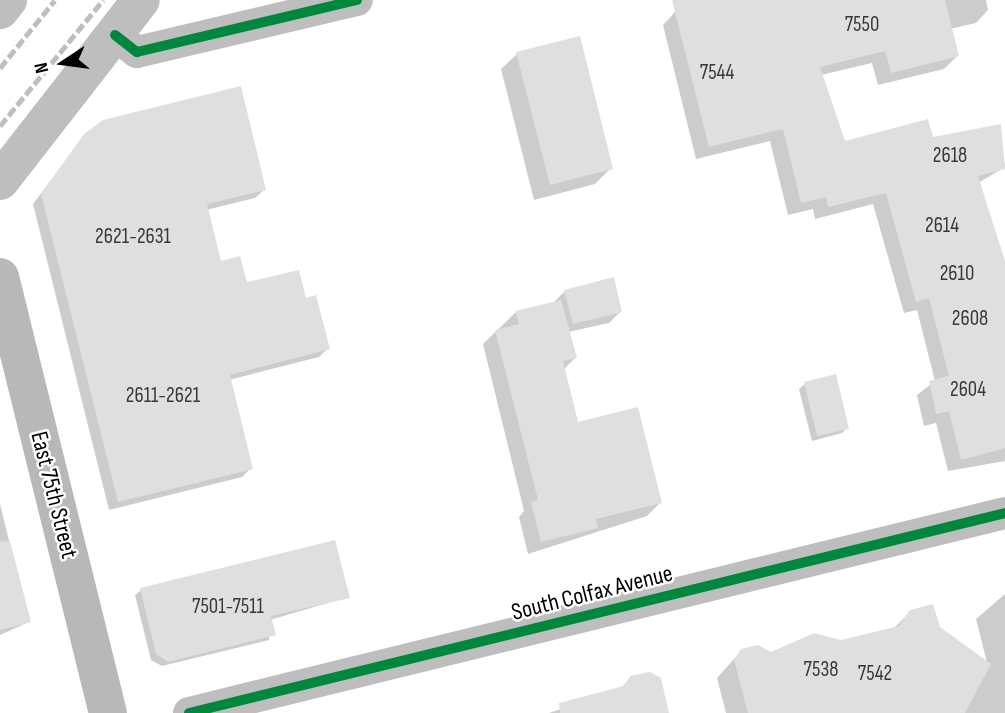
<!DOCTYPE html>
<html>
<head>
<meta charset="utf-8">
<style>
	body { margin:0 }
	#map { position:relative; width:1005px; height:713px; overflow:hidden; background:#fff; font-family:"Sofia Sans Condensed",sans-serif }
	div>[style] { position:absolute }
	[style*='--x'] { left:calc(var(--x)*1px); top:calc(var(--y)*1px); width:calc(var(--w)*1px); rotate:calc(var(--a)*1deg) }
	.shadow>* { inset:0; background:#0003 }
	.building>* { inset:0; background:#dfdfdf }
	.minor>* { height:32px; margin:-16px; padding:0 16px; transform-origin:16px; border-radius:16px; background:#bebebe }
	.tertiary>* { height:38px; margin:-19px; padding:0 19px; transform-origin:19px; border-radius:19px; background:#bebebe }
	.secondary>* { height:38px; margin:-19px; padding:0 19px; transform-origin:19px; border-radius:19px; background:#b8b8b8 }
	.rail>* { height:5px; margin-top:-2.5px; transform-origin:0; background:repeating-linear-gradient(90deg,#bebebe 0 10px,transparent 0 13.5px) }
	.cycleway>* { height:10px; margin:-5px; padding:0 5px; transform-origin:5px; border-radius:5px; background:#00873e }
	span { translate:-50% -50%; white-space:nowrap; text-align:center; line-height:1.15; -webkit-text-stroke:5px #fff; paint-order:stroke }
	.number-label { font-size:21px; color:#383838 }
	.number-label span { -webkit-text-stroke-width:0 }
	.street-label { font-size:24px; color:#000 }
	.north { position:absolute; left:28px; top:28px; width:70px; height:70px; -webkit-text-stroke:5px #fff; paint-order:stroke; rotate:257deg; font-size:19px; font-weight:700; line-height:28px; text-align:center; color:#000 }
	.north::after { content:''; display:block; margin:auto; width:24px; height:32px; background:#000; clip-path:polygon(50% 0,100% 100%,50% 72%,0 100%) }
</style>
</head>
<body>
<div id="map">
	<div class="shadow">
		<i style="clip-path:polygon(720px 0,986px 0,988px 10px,976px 23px,950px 29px,957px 56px,944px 69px,878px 85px,872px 63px,821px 75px,844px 143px,931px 139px,999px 126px,1005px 167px,978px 183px,1005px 284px,1005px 461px,948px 471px,936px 423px,924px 426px,917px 395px,935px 381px,917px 310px,904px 313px,873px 204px,815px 219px,813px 209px,788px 215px,770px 141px,696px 159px,663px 25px,675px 12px)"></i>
		<i style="clip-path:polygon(517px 54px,611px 168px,595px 184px,534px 200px,501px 69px)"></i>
		<i style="clip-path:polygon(85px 135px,264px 190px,255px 198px,206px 210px,220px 263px,328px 348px,319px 357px,229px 380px,251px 468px,242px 477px,109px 510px,33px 204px)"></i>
		<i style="clip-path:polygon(565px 291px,620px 312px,609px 323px,568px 332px,575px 358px,563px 370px,577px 424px,660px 503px,647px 516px,528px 554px,519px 517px,524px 511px,483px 344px,516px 312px,554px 302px)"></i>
		<i style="clip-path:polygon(805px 384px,847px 428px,842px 433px,812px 441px,799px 389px)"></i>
		<i style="clip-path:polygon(0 504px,29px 622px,0 635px)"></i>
		<i style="clip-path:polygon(141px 590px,348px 597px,270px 620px,269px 640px,162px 666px,151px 660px,135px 595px)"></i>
		<i style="clip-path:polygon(1005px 594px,1005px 713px,726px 713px,717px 678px,742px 650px,771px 654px,841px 642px,893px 629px,911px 611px,987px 663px,976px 619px)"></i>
		<i style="clip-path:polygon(631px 678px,668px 713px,549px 713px,620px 689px)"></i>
	</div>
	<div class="building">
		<i style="clip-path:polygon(672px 0,945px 0,959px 56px,891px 73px,885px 51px,820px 67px,845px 141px,928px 119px,933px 137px,1001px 124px,1005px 169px,978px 176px,1005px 261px,1005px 448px,961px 460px,949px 411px,936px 414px,929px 381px,949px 376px,929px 298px,916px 302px,886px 193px,828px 207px,826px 197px,801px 203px,783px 129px,709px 147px)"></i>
		<i style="clip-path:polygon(580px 36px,613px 169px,550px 185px,516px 52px)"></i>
		<i style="clip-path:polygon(241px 86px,266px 190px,207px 204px,221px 261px,240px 256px,247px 282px,299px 270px,306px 298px,316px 295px,330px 349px,230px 375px,253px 469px,118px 502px,41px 194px,84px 134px,103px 120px)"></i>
		<i style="clip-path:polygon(614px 277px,622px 312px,573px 324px,564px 290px)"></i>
		<i style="clip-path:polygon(561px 300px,577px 358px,563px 361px,578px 422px,638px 407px,662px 503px,596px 519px,598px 528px,541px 542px,531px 502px,538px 500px,495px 330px,519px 324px,515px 311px)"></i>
		<i style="clip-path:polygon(836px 374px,849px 429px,817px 436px,804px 382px)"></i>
		<i style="clip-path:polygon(335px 540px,350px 598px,271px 616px,276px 635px,168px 662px,156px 654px,140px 588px)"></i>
		<i style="clip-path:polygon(10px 541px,31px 622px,0 630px,0 542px)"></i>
		<i style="clip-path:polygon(933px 604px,940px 627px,991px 664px,965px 713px,748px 713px,734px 660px,741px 649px,758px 645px,771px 652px,814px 633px,841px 640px,899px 626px,910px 610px)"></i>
		<i style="clip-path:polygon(650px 672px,661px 678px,669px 713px,560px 713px,559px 703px,624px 686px,630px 676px)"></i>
	</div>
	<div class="minor">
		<i style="--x:115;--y:35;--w:28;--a:38"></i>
		<i style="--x:137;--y:52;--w:226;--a:-13.3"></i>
		<i style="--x:189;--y:713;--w:840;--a:-13.77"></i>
	</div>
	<div class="tertiary">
		<i style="--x:0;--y:10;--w:13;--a:-51"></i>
		<i style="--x:0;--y:181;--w:229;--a:-52.1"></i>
	</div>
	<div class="secondary">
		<i style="--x:0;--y:277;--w:449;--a:76.1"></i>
	</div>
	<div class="rail">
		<i style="--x:0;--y:68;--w:87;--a:-51"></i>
		<i style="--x:0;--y:126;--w:163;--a:-50.7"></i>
	</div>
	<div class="cycleway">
		<i style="--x:115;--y:35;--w:28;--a:38"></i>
		<i style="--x:137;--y:52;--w:226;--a:-13.3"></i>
		<i style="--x:189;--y:713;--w:840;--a:-13.77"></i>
	</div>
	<div class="number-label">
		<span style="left:862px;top:25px">7550</span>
		<span style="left:717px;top:73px">7544</span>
		<span style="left:950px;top:156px">2618</span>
		<span style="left:942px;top:226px">2614</span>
		<span style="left:133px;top:237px">2621-2631</span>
		<span style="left:957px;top:274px">2610</span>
		<span style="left:970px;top:319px">2608</span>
		<span style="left:968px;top:390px">2604</span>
		<span style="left:163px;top:396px">2611-2621</span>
		<span style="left:228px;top:607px">7501-7511</span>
		<span style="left:821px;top:670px">7538</span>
		<span style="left:875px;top:674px">7542</span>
	</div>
	<div class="street-label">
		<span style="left:54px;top:495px;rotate:76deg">East 75th Street</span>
		<span style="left:592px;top:593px;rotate:-14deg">South Colfax Avenue</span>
	</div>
	<div class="north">N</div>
</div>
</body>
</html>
